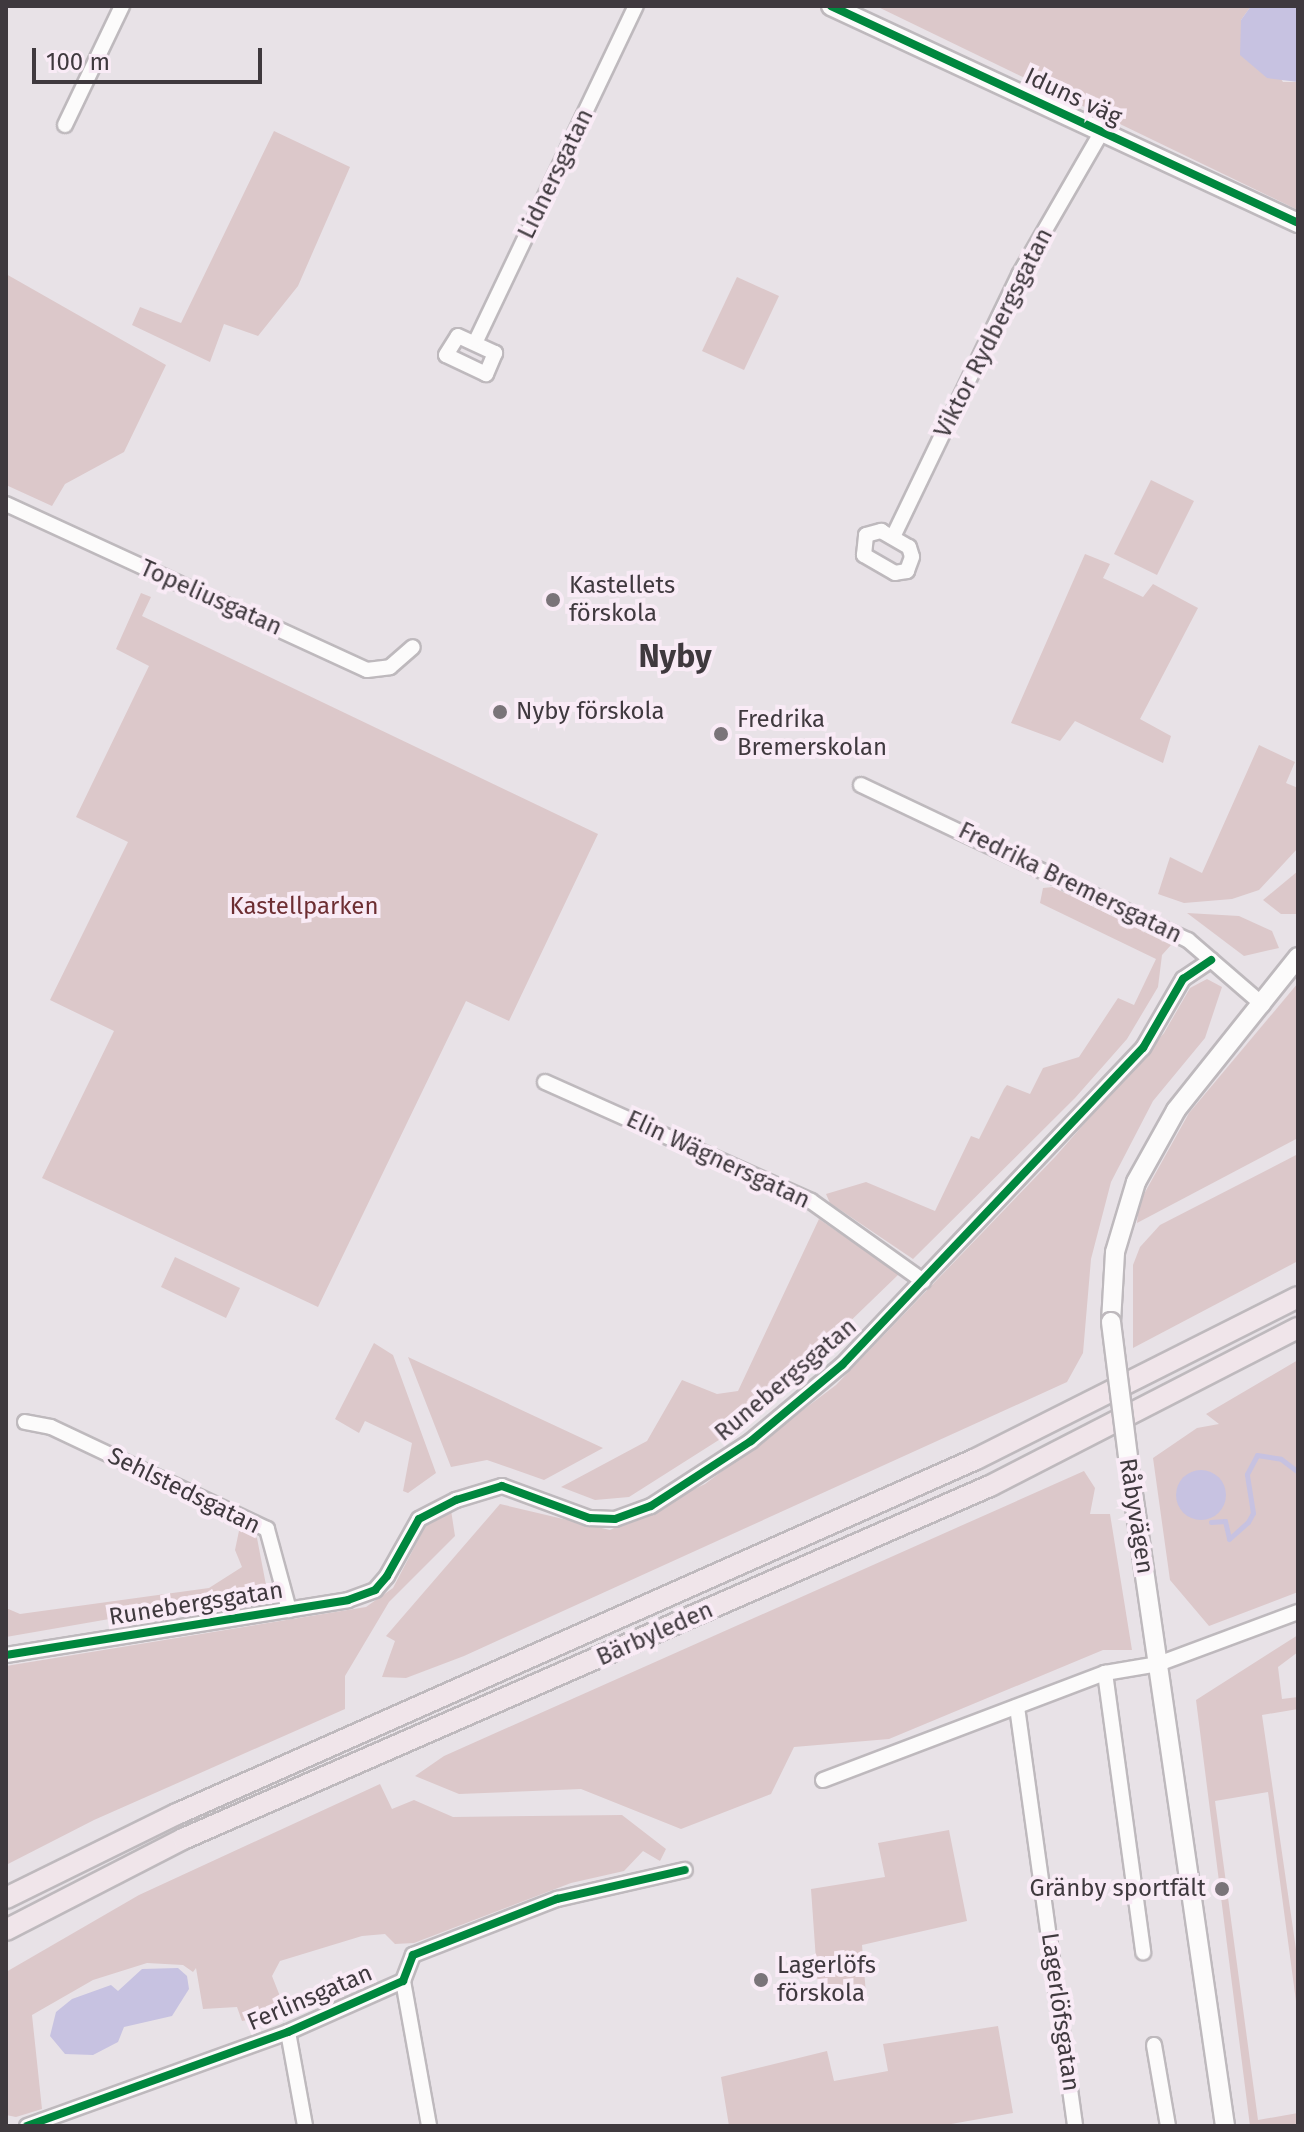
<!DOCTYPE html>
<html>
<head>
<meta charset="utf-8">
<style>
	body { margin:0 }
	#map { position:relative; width:1304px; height:2132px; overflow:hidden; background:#e8e2e7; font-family:"Fira Sans",sans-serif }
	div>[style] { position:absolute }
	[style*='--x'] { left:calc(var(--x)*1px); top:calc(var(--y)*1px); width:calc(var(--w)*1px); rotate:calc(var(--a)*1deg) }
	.green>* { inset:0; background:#dcc8ca }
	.water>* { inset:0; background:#c7c2e1 }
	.round { border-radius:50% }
	.stream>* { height:5px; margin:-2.5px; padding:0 2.5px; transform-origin:2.5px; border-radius:2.5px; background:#c7c2e1 }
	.roads { filter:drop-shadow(2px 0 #beb9bd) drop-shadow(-2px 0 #beb9bd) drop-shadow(0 2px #beb9bd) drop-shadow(0 -2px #beb9bd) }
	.street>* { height:14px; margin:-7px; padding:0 7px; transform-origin:7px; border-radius:7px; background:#fcfbfb }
	.secondary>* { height:18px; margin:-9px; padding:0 9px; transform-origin:9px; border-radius:9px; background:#fcfbfb }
	.primary>* { height:20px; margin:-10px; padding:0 10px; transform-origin:10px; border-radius:10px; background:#f0e5ea }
	.bridges { filter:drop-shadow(2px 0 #beb9bd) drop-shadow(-2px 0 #beb9bd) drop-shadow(0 2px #beb9bd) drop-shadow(0 -2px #beb9bd) }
	.secondary-bridge>* { height:18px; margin:-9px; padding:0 9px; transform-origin:9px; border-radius:9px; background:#fcfbfb }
	.cycleway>* { height:8px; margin:-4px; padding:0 4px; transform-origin:4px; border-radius:4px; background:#00873e }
	.dots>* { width:22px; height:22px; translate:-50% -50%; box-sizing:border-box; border:4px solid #f9ebf6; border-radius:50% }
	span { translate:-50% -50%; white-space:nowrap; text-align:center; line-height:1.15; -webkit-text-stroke:8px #f9ebf6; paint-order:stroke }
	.street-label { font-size:24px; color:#3f393e }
	.poi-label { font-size:24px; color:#3f393e }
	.left { translate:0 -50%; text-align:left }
	.right { translate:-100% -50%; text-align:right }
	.park-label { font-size:24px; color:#6d2e32 }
	.district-label { font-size:32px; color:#3f393e; font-weight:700 }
	.frame { position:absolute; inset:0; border:8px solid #3f393e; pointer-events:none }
	.scale { position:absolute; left:32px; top:48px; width:230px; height:36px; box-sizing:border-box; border:4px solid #3f393e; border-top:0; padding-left:10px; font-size:24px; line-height:28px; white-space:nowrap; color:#3f393e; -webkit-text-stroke:6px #f9ebf6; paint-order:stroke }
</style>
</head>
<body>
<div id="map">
	<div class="green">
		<i style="clip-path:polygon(876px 6px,1251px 6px,1241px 20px,1283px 82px,1298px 82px,1298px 210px)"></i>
		<i style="clip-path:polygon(274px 131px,350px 167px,298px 286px,258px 336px,224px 324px,210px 362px,132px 325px,140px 307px,181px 323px)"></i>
		<i style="clip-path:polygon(6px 274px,166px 365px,124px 452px,65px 484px,52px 506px,6px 485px)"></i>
		<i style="clip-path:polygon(737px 277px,779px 296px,744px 370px,702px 351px)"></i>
		<i style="clip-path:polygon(1151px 480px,1194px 501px,1157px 575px,1114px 554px)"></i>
		<i style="clip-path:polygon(1085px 554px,1110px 564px,1103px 578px,1143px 597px,1153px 584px,1198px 608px,1140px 719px,1171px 736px,1163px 763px,1075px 721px,1060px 741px,1011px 723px)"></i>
		<i style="clip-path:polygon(141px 593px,151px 597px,142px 616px,598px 834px,509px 1021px,466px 1001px,318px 1307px,42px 1178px,114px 1031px,50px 1000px,128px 842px,76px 817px,149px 666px,116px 649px)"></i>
		<i style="clip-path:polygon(1259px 745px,1295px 762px,1286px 783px,1298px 788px,1298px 848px,1259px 890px,1232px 899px,1184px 903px,1158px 894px,1170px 857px,1202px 873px)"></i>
		<i style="clip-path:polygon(1298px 871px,1298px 914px,1281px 914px,1263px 900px)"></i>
		<i style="clip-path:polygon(1053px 887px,1171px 945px,1162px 955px,1158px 987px,1127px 1039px,1075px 1098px,913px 1259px,830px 1203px,826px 1194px,866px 1182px,935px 1211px,971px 1136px,979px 1139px,1004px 1089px,1007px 1085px,1030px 1094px,1043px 1068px,1079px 1057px,1118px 998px,1134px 1005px,1156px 959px,1040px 903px,1043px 888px)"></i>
		<i style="clip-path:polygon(1187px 913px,1239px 916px,1272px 931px,1279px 948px,1244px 956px)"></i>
		<i style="clip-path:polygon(1207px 979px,1222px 987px,1205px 1038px,1153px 1101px,1111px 1182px,1091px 1259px,1083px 1353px,1067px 1382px,464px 1656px,406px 1678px,382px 1677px,395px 1641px,386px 1636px,500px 1504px,610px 1530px,705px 1484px,836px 1385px,1055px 1157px,1164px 1033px,1190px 988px)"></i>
		<i style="clip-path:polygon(1298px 983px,1298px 1138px,1137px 1223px,1139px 1203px,1189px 1113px)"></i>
		<i style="clip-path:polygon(1298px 1154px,1298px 1261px,1133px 1348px,1133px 1265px,1140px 1247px,1160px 1225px)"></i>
		<i style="clip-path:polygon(819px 1219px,899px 1274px,744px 1424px,629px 1497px,595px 1500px,561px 1487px,647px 1441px,682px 1380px,717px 1394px,738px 1391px)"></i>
		<i style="clip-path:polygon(175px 1257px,240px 1288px,226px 1318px,161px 1287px)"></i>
		<i style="clip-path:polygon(374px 1343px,393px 1355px,436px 1473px,408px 1493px,403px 1491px,412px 1443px,365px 1421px,359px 1433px,335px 1419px)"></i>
		<i style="clip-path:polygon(408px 1357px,603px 1448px,544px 1480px,487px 1460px,451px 1467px)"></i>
		<i style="clip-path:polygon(1298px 1360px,1298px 1592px,1209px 1626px,1170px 1580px,1153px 1458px,1197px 1428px,1219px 1424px,1206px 1414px)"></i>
		<i style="clip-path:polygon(1084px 1471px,1095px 1488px,1090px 1514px,1110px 1514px,1132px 1650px,1103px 1650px,889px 1739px,794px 1747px,771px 1794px,681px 1829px,581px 1789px,459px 1794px,415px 1776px,444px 1756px)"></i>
		<i style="clip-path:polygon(451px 1510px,455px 1536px,389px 1602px,345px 1676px,345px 1709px,94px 1820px,6px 1865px,6px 1666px,366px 1607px,393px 1588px,427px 1523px)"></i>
		<i style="clip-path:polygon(240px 1526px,257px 1538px,266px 1585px,230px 1598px,6px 1637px,6px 1608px,20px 1614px,209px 1588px,242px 1567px,235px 1550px)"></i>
		<i style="clip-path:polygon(1298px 1635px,1298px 1652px,1278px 1667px,1282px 1699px,1298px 1697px,1298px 1709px,1262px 1715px,1298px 1963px,1298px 2016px,1268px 1792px,1215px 1801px,1258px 2120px,1298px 2113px,1298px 2126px,1250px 2126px,1196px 1700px)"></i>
		<i style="clip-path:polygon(380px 1784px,392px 1809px,414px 1800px,453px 1817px,622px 1815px,666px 1849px,660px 1861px,643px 1851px,624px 1871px,571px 1883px,414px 1943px,395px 1944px,385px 1934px,362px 1936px,280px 1961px,272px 1976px,287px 2014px,242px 2021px,237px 2007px,203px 2009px,196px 1968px,193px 1972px,183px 1965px,147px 1963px,93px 1980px,32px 2015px,42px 2109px,16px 2117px,6px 2115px,6px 1972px,139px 1895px)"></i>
		<i style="clip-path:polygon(949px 1830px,967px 1921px,862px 1945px,866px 1994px,819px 2003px,811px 1889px,885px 1877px,878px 1843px)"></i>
		<i style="clip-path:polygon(998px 2026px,1013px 2113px,940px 2126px,729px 2126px,721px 2077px,827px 2051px,834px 2081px,888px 2071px,883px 2044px)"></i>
	</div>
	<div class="water">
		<i style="clip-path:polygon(1251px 6px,1298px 8px,1298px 82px,1267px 78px,1240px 55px,1241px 20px)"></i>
		<i class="round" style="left:1176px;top:1470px;width:50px;height:50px"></i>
		<i style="clip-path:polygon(178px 1968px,187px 1976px,189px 1989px,172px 2016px,124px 2027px,118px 2042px,93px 2055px,65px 2054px,50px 2036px,56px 2012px,72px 1999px,111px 1985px,118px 1991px,142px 1969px)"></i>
	</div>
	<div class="stream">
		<i style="--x:1211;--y:1522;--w:14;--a:-4"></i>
		<i style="--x:1225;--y:1521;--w:18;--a:77"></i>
		<i style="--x:1229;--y:1539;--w:25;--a:-42"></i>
		<i style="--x:1248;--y:1522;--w:10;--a:-61"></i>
		<i style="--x:1253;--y:1513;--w:39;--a:-99"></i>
		<i style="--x:1247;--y:1474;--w:21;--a:-62"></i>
		<i style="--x:1257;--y:1455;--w:24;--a:9"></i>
		<i style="--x:1281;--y:1459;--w:21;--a:37"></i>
	</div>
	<div class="roads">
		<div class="street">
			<i style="--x:65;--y:125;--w:132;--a:-64.4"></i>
			<i style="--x:458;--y:336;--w:41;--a:24.7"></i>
			<i style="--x:495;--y:353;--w:23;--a:113"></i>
			<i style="--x:486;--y:374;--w:44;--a:-154.6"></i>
			<i style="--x:446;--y:355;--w:22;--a:-58"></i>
			<i style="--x:476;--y:341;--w:371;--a:-64.5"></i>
			<i style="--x:6;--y:504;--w:397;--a:24.7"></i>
			<i style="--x:367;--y:670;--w:23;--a:-7"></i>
			<i style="--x:390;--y:667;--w:30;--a:-41"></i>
			<i style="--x:881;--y:531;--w:32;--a:30"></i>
			<i style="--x:909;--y:547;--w:10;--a:73"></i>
			<i style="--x:912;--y:557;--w:15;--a:110"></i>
			<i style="--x:907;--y:571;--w:12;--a:171"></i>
			<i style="--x:895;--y:573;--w:36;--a:-150"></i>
			<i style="--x:864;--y:555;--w:20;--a:-84"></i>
			<i style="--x:866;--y:535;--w:16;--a:-15"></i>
			<i style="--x:893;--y:537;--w:291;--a:-64.3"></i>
			<i style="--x:1019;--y:275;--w:164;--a:-60"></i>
			<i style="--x:861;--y:785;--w:362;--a:25.4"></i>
			<i style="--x:1188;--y:940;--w:99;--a:40.9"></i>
			<i style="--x:545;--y:1082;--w:291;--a:24.1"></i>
			<i style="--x:811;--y:1201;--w:138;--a:35.5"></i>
			<i style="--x:25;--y:1422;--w:26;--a:11"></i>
			<i style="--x:51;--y:1427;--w:239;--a:25.3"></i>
			<i style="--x:267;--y:1529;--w:84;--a:74.8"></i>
			<i style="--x:6;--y:1655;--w:346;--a:-9.1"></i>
			<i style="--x:348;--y:1600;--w:29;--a:-20"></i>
			<i style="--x:375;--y:1590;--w:18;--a:-49"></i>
			<i style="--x:387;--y:1576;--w:65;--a:-60.7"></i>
			<i style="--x:419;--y:1519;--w:42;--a:-27.2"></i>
			<i style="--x:456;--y:1500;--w:48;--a:-16.9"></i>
			<i style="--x:502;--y:1486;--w:93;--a:20.2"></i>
			<i style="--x:589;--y:1518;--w:26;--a:2"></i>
			<i style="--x:615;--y:1519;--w:38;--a:-20"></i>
			<i style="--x:651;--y:1506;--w:119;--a:-33"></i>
			<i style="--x:751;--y:1441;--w:119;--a:-39.9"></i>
			<i style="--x:842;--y:1365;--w:437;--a:-46.5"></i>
			<i style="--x:1143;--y:1048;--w:80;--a:-59.9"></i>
			<i style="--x:1183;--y:979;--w:34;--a:-34"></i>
			<i style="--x:1105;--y:1673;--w:282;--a:82.2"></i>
			<i style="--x:1017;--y:1707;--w:423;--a:82.1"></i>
			<i style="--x:823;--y:1780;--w:302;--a:-20.8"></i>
			<i style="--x:1105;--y:1673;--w:54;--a:-9.6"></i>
			<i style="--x:1158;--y:1664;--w:149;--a:-20.4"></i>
			<i style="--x:403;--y:1981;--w:147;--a:79.8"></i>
			<i style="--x:288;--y:2032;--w:96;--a:79.7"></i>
			<i style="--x:1154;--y:2045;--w:82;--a:80.2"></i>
			<i style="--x:27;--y:2126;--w:277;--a:-19.8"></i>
			<i style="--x:288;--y:2032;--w:126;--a:-23.9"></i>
			<i style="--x:403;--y:1981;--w:28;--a:-69"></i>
			<i style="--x:413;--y:1955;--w:155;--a:-21.3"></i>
			<i style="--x:557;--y:1899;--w:131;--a:-12.8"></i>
		</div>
		<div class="secondary">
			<i style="--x:831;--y:6;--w:515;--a:24.92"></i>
			<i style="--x:1111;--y:1322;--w:70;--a:-86.7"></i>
			<i style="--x:1115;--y:1252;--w:73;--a:-73.3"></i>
			<i style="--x:1136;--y:1182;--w:82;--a:-60.9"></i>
			<i style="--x:1176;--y:1110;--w:196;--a:-51.4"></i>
			<i style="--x:1130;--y:1473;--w:660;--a:81.72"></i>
		</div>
		<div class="primary">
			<i style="--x:6;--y:1898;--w:191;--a:-26.2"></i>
			<i style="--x:177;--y:1814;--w:874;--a:-23.96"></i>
			<i style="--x:976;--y:1459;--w:360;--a:-26.7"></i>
			<i style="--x:6;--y:1930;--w:199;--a:-27.2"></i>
			<i style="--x:183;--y:1839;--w:881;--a:-23.63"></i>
			<i style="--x:990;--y:1486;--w:346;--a:-27.2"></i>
		</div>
	</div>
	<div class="bridges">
		<div class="secondary-bridge">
			<i style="--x:1111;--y:1322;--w:152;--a:82.8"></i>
		</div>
	</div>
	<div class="cycleway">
		<i style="--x:831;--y:6;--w:515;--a:24.92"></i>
		<i style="--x:6;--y:1655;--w:346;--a:-9.1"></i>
		<i style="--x:348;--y:1600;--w:29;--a:-20"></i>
		<i style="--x:375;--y:1590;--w:18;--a:-49"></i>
		<i style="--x:387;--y:1576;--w:65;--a:-60.7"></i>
		<i style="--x:419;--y:1519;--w:42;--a:-27.2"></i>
		<i style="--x:456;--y:1500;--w:48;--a:-16.9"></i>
		<i style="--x:502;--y:1486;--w:93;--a:20.2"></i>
		<i style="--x:589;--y:1518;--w:26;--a:2"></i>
		<i style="--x:615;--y:1519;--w:38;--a:-20"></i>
		<i style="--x:651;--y:1506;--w:119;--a:-33"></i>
		<i style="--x:751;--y:1441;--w:119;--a:-39.9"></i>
		<i style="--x:842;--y:1365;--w:437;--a:-46.5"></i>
		<i style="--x:1143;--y:1048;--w:80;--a:-59.9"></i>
		<i style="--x:1183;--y:979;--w:34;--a:-34"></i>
		<i style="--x:27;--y:2126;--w:277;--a:-19.8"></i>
		<i style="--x:288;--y:2032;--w:126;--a:-23.9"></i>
		<i style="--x:403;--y:1981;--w:28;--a:-69"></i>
		<i style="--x:413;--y:1955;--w:155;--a:-21.3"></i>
		<i style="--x:557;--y:1899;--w:131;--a:-12.8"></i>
	</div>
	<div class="dots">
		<i style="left:553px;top:600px;background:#7a7479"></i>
		<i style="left:500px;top:712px;background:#7a7479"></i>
		<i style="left:721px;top:734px;background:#7a7479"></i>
		<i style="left:1222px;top:1889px;background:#7a7479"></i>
		<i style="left:761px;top:1980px;background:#7a7479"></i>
	</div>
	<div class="street-label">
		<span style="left:1073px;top:97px;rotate:25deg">Iduns väg</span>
		<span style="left:556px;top:174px;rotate:-64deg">Lidnersgatan</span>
		<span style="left:994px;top:333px;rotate:-63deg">Viktor Rydbergsgatan</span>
		<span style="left:211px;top:598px;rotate:24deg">Topeliusgatan</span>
		<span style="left:1070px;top:883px;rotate:26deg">Fredrika Bremersgatan</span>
		<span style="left:718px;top:1160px;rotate:25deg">Elin Wägnersgatan</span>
		<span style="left:786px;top:1380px;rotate:-40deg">Runebergsgatan</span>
		<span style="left:184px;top:1491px;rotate:26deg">Sehlstedsgatan</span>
		<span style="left:1136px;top:1516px;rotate:81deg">Råbyvägen</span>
		<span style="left:196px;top:1604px;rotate:-9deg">Runebergsgatan</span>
		<span style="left:655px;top:1634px;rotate:-24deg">Bärbyleden</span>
		<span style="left:310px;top:1998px;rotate:-23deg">Ferlinsgatan</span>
		<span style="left:1060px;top:2012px;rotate:82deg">Lagerlöfsgatan</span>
	</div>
	<div class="poi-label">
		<span class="left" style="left:569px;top:600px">Kastellets<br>förskola</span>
		<span class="left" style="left:516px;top:712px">Nyby förskola</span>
		<span class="left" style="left:737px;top:734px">Fredrika<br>Bremerskolan</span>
		<span class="right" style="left:1206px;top:1889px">Gränby sportfält</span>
		<span class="left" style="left:777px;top:1980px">Lagerlöfs<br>förskola</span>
	</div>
	<div class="park-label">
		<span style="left:304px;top:907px">Kastellparken</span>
	</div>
	<div class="district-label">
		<span style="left:675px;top:656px">Nyby</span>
	</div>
	<div class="frame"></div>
	<div class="scale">100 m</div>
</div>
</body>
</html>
